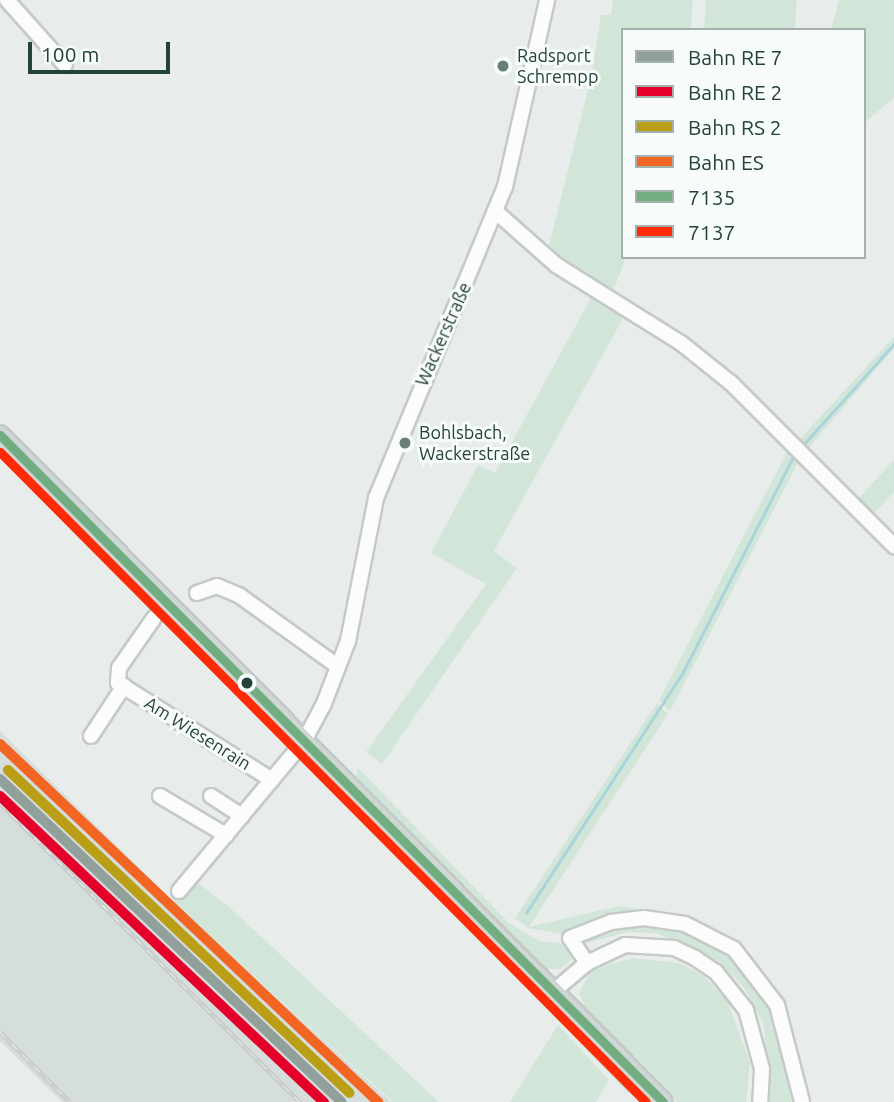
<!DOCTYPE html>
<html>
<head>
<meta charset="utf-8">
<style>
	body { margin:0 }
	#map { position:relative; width:894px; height:1102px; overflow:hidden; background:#e8edeb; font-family:Ubuntu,sans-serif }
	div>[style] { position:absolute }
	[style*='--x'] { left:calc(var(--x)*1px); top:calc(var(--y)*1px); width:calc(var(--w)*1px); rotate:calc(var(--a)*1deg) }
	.built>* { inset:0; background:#d6dedb }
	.green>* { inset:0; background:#d1e6d8 }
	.stream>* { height:2.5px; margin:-1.25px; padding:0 1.25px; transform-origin:1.25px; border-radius:1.25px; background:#a9d4db }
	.roads { filter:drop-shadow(2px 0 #c5cac8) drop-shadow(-2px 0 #c5cac8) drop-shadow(0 2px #c5cac8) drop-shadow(0 -2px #c5cac8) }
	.minor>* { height:14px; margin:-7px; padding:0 7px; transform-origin:7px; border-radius:7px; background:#fcfcfc }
	.major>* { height:18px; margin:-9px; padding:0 9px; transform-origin:9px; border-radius:9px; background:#cfd7d5 }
	.rail>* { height:5px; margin-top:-2.5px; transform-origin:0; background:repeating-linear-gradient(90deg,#f7fbf9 0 8px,#c9cdcc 0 16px); box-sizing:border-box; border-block:2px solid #c9cdcc }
	.bus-1>* { height:9px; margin:-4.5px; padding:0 4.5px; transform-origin:4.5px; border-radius:4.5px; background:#71ad80 }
	.bus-2>* { height:9px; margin:-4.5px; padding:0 4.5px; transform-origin:4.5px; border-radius:4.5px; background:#fe2b06 }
	.rail-1>* { height:10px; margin:-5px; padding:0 5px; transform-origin:5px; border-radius:5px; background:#92a09c }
	.rail-2>* { height:10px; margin:-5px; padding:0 5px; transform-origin:5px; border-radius:5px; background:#e4002b }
	.rail-3>* { height:10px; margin:-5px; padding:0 5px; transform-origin:5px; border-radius:5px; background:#ba9f16 }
	.rail-4>* { height:10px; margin:-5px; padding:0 5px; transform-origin:5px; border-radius:5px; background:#f26522 }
	.dots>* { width:19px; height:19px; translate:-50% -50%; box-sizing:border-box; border:4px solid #f7fbf9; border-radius:50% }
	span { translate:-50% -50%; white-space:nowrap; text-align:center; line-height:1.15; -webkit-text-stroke:6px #f7fbf9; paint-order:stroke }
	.poi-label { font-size:18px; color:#24423a }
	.left { translate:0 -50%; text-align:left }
	.street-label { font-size:18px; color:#24423a }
	.legend { position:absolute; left:621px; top:28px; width:245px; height:231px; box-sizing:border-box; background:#f7fbf9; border:2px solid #a3b1ad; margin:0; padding:9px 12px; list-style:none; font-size:21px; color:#24423a }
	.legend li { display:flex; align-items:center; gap:14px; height:35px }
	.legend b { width:35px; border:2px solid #a3b1ad }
	.scale { position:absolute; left:28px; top:42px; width:142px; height:32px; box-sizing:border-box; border:4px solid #24423a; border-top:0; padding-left:9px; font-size:21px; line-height:24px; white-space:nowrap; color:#24423a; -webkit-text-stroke:5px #f7fbf9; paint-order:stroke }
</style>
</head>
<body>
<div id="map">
	<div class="built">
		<i style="clip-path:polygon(0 731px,193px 921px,391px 1102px,62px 1102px,0 1041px)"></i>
	</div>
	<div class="green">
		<i style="clip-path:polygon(613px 0,693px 0,691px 30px,623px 30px,626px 257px,611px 297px,547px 253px,592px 73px,601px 15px,611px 15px)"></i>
		<i style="clip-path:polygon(706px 0,797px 0,795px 30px,704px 30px)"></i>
		<i style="clip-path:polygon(839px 0,894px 0,894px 98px,864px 123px,864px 30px,831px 30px)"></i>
		<i style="clip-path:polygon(593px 294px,626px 313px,494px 551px,517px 568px,382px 764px,366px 752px,486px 584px,431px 553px,478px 465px,495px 473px)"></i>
		<i style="clip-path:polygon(894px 337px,894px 348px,806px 451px,797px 442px)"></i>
		<i style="clip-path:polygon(791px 444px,802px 455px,670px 711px,659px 700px)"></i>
		<i style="clip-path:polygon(894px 460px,894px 492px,870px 518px,855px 502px)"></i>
		<i style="clip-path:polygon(657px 703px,668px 714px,529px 927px,619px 906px,673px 914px,568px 935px,528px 928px,515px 918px)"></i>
		<i style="clip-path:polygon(358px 768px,509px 923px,539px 941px,567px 944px,571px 960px,560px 969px,541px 969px,410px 837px,356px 776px)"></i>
		<i style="clip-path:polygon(357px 805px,576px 1029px,648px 1102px,627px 1092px,358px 813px)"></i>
		<i style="clip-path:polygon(193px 879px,227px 905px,439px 1102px,393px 1102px,193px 921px,174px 902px)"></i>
		<i style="clip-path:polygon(667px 924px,722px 945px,772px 1006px,786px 1049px,791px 1102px,769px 1102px,764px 1025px,745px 989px,720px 962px,656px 933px,628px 932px,578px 945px,581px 937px,621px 926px)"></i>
		<i style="clip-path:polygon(633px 958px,679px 963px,704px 976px,728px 1002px,750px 1063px,746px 1102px,677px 1102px,586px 1010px,579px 993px,591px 970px)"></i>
		<i style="clip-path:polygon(558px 1025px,609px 1080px,596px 1102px,510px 1102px)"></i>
	</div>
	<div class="stream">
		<i style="--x:803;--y:445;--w:136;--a:-48"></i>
		<i style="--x:526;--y:913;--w:288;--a:-56.9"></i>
		<i style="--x:683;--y:672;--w:244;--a:-62.9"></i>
	</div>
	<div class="roads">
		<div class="minor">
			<i style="--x:7;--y:0;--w:87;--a:48.3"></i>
			<i style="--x:495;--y:211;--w:81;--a:41.5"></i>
			<i style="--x:556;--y:265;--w:147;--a:32"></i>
			<i style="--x:681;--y:343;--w:64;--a:38.7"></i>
			<i style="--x:731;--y:383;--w:231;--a:45"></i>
			<i style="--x:197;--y:593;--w:21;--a:-19"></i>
			<i style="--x:217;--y:586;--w:25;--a:23"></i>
			<i style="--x:240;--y:596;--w:120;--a:35.8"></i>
			<i style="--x:154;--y:618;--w:61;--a:125"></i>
			<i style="--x:119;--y:668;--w:15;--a:94"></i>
			<i style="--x:118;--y:683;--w:182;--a:32.2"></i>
			<i style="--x:91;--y:736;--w:60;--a:-56.6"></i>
			<i style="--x:160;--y:796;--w:77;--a:30.6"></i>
			<i style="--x:211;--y:796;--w:37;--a:33"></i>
			<i style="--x:179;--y:891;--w:195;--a:-50.2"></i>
			<i style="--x:304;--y:741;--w:40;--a:-62"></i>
			<i style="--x:323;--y:706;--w:70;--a:-69"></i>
			<i style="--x:348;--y:641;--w:146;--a:-78.9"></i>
			<i style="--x:376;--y:498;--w:337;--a:-67.5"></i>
			<i style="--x:505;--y:187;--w:192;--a:-77.3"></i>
			<i style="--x:587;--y:963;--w:30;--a:-124"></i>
			<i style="--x:570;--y:938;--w:44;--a:-21.3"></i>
			<i style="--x:611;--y:922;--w:33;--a:-7"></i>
			<i style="--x:644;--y:918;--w:41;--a:8.3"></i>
			<i style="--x:685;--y:924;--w:55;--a:27"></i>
			<i style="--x:734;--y:949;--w:71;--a:52.5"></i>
			<i style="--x:777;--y:1005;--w:100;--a:75.5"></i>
			<i style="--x:554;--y:991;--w:43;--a:-40.3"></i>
			<i style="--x:587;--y:963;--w:42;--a:-25.3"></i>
			<i style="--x:625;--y:945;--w:49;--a:3.5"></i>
			<i style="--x:674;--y:948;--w:23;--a:25"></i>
			<i style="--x:695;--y:958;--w:25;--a:34"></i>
			<i style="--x:716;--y:972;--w:48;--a:51.7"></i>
			<i style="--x:746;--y:1010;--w:61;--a:74.8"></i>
			<i style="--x:762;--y:1069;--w:33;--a:93"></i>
		</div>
		<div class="major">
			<i style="--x:0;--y:435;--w:940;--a:45.17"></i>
		</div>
	</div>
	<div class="rail">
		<i style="--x:0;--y:803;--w:424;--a:44.9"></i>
		<i style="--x:0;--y:1032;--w:99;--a:45"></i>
	</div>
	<div class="bus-1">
		<i style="--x:0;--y:435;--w:940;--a:45.17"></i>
	</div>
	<div class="bus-2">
		<i style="--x:0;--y:452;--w:916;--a:45.18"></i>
	</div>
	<div class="rail-1">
		<i style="--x:0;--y:779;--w:470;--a:43.4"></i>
	</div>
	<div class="rail-2">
		<i style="--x:0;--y:796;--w:446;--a:43.4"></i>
	</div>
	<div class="rail-3">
		<i style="--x:8;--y:770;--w:470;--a:43.4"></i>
	</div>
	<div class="rail-4">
		<i style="--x:0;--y:744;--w:521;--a:43.44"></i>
	</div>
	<div class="dots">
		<i style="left:503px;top:66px;background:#697e78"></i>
		<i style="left:405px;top:443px;background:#697e78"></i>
		<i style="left:247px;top:683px;background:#24423a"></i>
	</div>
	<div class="poi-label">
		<span class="left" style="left:517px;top:66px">Radsport<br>Schrempp</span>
		<span class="left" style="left:419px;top:443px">Bohlsbach,<br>Wackerstraße</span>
	</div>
	<div class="street-label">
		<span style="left:443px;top:334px;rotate:-66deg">Wackerstraße</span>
		<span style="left:198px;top:733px;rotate:32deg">Am Wiesenrain</span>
	</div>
	<ul class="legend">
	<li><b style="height:9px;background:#92a09c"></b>Bahn RE 7</li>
	<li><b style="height:9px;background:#e4002b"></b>Bahn RE 2</li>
	<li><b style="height:9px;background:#ba9f16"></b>Bahn RS 2</li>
	<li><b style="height:9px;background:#f26522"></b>Bahn ES</li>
	<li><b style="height:9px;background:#71ad80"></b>7135</li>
	<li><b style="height:9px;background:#fe2b06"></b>7137</li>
	</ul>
	<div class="scale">100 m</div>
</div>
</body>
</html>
